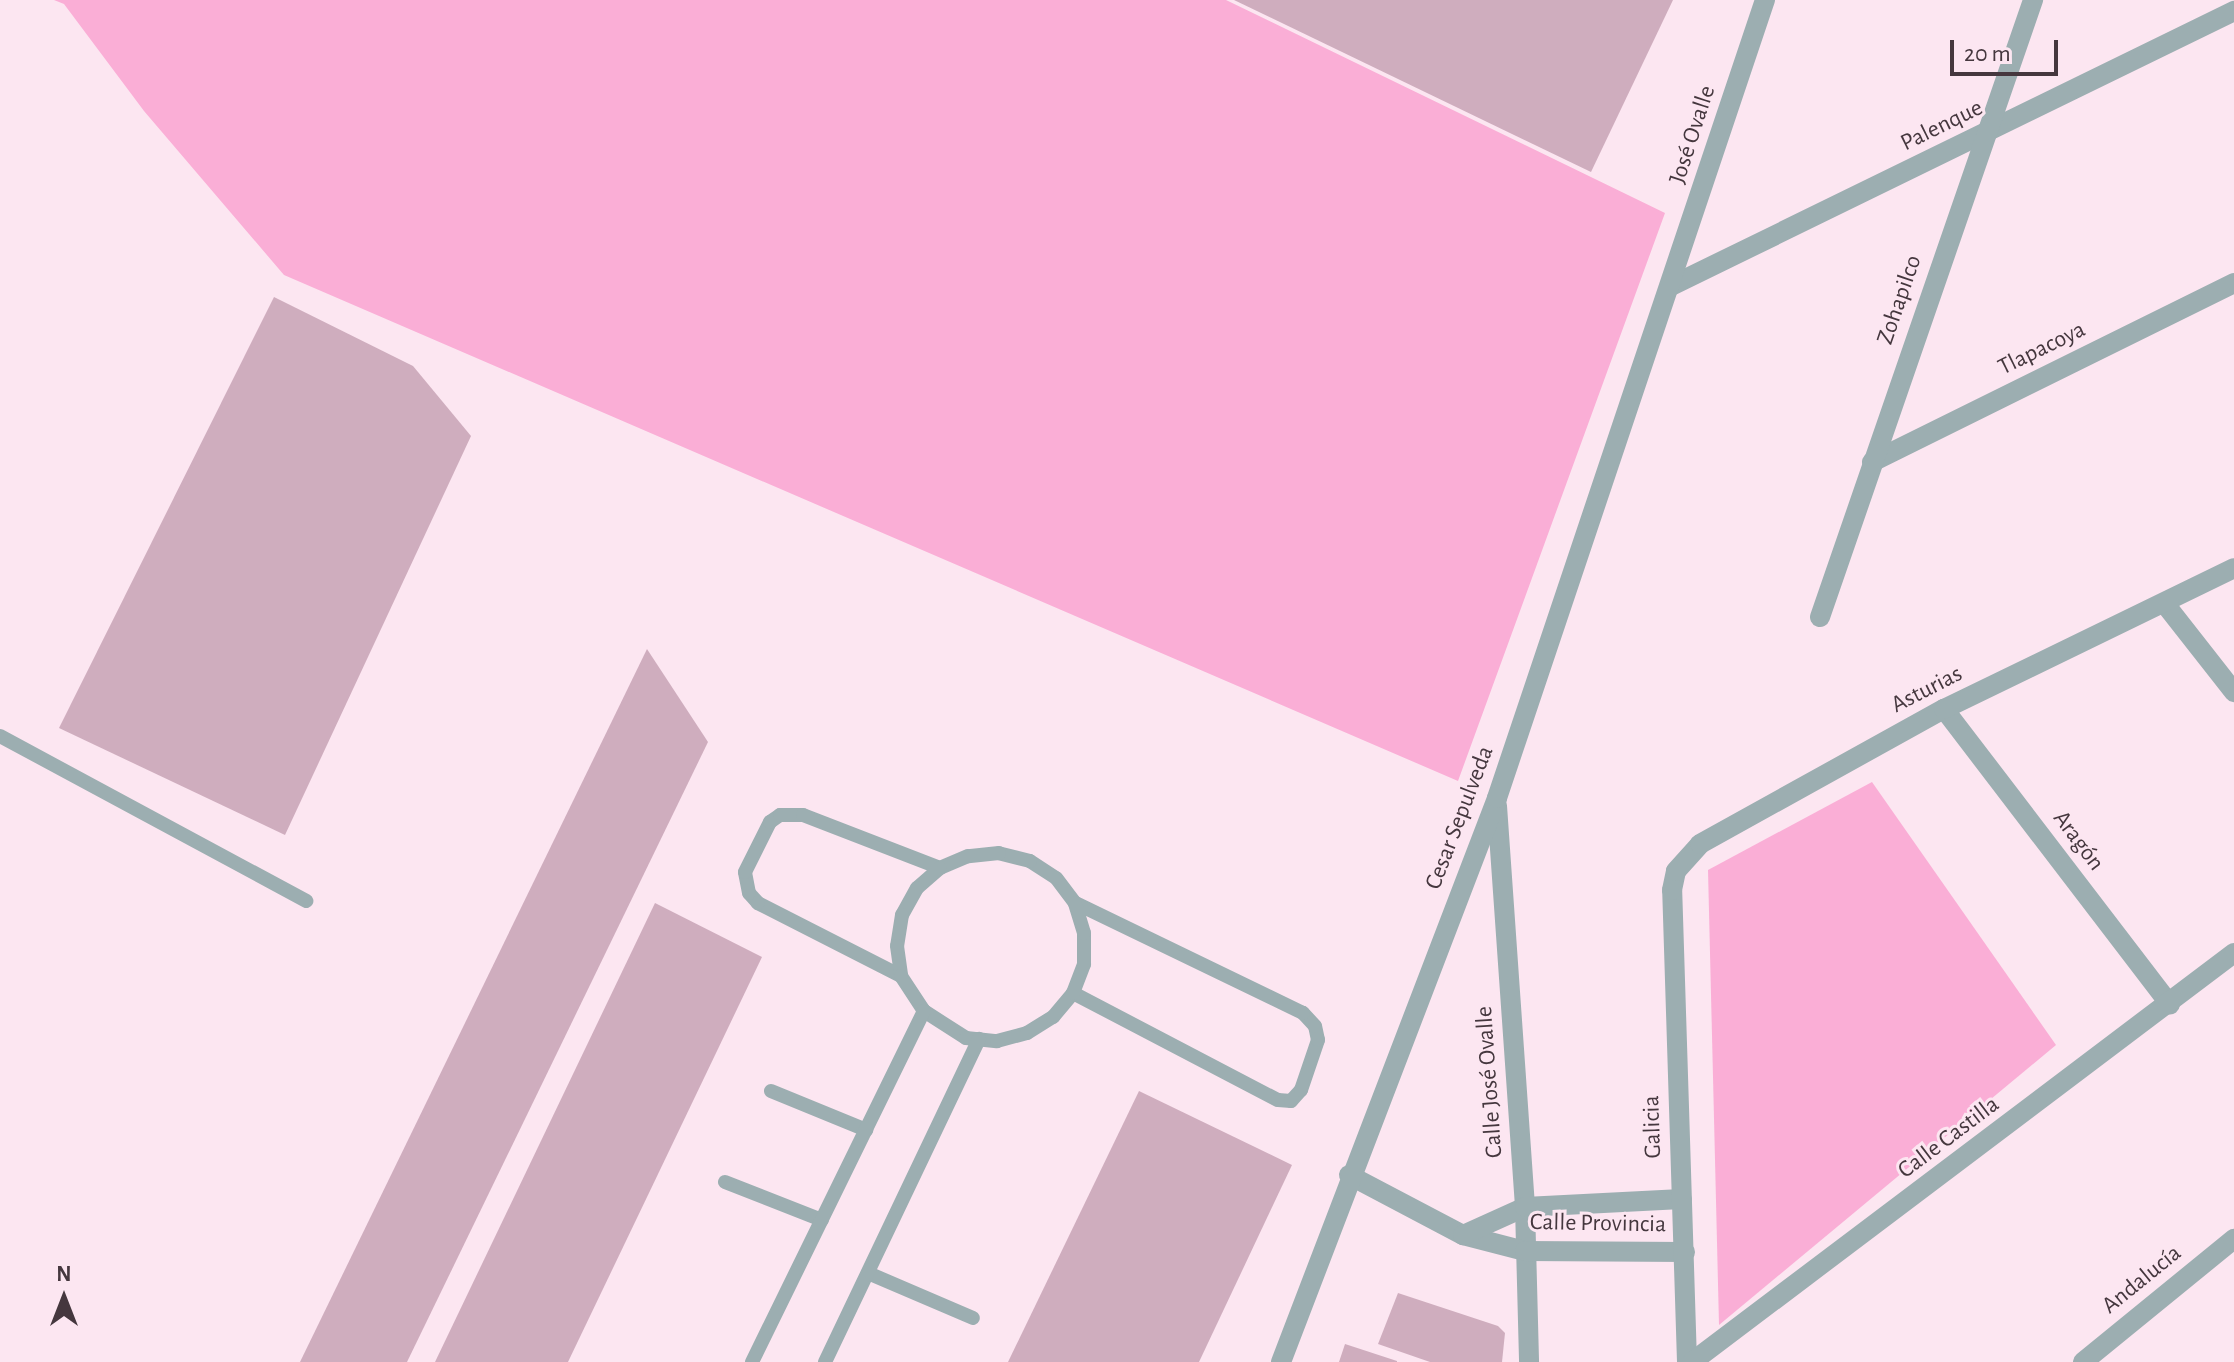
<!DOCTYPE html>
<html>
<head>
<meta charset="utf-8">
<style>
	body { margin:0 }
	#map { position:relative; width:2234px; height:1362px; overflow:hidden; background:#fce6f1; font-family:"Alegreya Sans",sans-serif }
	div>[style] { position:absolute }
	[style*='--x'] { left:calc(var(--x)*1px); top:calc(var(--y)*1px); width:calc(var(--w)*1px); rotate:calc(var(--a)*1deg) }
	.green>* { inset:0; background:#faaed6 }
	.building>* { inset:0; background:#cfadbe }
	.service>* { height:14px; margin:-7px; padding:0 7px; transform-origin:7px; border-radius:7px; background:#9caeb1 }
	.minor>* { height:20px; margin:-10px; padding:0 10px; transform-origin:10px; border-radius:10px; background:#9caeb1 }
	span { translate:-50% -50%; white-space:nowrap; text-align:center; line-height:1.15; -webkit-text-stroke:6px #fce6f1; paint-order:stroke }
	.street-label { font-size:24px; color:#45373e }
	.north { position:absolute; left:24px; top:1258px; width:80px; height:80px; -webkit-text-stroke:6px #fce6f1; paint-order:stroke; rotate:0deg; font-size:22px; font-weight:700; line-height:32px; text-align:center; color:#45373e }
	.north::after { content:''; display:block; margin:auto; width:28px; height:36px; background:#45373e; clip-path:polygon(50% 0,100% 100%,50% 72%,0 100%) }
	.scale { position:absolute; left:1950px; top:40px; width:108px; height:36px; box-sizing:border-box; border:4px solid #45373e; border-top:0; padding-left:10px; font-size:24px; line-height:28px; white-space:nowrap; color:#45373e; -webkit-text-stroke:6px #fce6f1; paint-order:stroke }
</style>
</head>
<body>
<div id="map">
	<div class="green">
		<i style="clip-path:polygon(54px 0,1226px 0,1665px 213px,1458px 781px,284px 275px,144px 111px,64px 4px)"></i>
		<i style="clip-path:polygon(1872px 782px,2056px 1045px,1719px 1325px,1708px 870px)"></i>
	</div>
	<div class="building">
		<i style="clip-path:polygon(1234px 0,1673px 0,1591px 172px)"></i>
		<i style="clip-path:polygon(274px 297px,413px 366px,471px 436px,285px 835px,59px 728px)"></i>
		<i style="clip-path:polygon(647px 649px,708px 742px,407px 1362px,300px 1362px)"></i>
		<i style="clip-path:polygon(655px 903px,762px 957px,568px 1362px,435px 1362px)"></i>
		<i style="clip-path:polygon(1139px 1091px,1292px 1165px,1199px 1362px,1008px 1362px)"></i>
		<i style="clip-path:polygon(1398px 1293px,1498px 1326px,1505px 1333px,1502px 1362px,1430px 1362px,1378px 1344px)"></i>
		<i style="clip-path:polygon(1345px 1344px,1397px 1361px,1397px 1362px,1339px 1362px)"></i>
	</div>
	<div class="service">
		<i style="--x:0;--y:736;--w:348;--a:28.3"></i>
		<i style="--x:901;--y:976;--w:161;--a:-153"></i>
		<i style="--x:758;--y:903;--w:13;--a:-132"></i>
		<i style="--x:749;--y:893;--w:21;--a:-101"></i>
		<i style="--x:745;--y:872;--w:56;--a:-63.4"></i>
		<i style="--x:770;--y:822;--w:12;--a:-35"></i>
		<i style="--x:780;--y:815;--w:23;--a:0"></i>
		<i style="--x:803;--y:815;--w:147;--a:21.1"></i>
		<i style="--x:1073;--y:993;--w:231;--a:27.6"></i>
		<i style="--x:1278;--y:1100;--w:13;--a:4"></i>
		<i style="--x:1291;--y:1101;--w:15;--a:-48"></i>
		<i style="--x:1301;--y:1090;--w:53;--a:-71.2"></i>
		<i style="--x:1318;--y:1040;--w:14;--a:-102"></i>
		<i style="--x:1315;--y:1026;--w:18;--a:-133"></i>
		<i style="--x:1303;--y:1013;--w:253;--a:-154.2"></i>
		<i style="--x:1075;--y:903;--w:31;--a:-127"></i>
		<i style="--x:1056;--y:878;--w:31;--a:-147"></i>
		<i style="--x:1030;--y:861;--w:32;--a:-166"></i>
		<i style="--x:999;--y:853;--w:31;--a:174"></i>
		<i style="--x:968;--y:856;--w:30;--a:157"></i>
		<i style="--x:940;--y:868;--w:30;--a:139"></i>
		<i style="--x:917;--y:888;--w:31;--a:119"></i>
		<i style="--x:902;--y:915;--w:31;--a:99"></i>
		<i style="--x:897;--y:946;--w:30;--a:82"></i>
		<i style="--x:901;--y:976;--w:42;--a:56.7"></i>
		<i style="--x:924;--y:1011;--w:50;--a:32.7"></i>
		<i style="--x:966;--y:1038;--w:31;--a:6"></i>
		<i style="--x:997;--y:1041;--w:31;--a:-15"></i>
		<i style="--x:1027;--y:1033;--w:31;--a:-32"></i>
		<i style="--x:1053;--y:1017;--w:31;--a:-50"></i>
		<i style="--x:1073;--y:993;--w:31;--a:-69"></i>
		<i style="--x:1084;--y:964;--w:31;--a:-90"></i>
		<i style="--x:1084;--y:933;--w:31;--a:-107"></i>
		<i style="--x:771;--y:1091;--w:103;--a:22.3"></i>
		<i style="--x:725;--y:1182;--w:104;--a:21.4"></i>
		<i style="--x:868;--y:1273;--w:114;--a:23.2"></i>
		<i style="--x:752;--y:1362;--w:391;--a:-63.9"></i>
		<i style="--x:825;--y:1362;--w:358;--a:-64.5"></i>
	</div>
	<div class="minor">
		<i style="--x:1671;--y:286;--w:627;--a:-26.03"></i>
		<i style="--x:1872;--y:462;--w:404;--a:-26.3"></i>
		<i style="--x:2165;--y:604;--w:112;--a:51.9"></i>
		<i style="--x:1820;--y:617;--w:653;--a:-70.95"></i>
		<i style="--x:1944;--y:709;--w:372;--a:52.6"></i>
		<i style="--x:1497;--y:806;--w:402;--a:86"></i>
		<i style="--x:1525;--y:1207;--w:155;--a:88.5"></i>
		<i style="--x:1349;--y:1175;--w:129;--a:27.8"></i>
		<i style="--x:1463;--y:1235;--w:64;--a:14.5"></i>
		<i style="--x:1525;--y:1251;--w:160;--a:0.4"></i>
		<i style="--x:1463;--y:1235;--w:68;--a:-24.3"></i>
		<i style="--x:1525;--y:1207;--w:157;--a:-2.9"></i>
		<i style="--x:1281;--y:1362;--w:604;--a:-69.04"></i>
		<i style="--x:1497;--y:798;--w:842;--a:-71.44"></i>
		<i style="--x:1687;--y:1362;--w:472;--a:-91.8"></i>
		<i style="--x:1672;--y:890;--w:19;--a:-78"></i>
		<i style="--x:1676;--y:871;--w:36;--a:-48"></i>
		<i style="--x:1700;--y:844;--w:279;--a:-29"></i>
		<i style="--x:1944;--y:709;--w:322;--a:-25.9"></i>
		<i style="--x:1692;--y:1362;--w:679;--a:-37.04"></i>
		<i style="--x:2083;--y:1362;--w:195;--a:-39.2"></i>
	</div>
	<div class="street-label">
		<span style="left:1942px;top:126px;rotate:-26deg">Palenque</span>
		<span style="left:1693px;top:135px;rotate:-72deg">José Ovalle</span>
		<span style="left:1900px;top:300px;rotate:-71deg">Zohapilco</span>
		<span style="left:2042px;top:349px;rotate:-26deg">Tlapacoya</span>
		<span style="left:1927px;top:690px;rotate:-27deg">Asturias</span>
		<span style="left:1460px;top:818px;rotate:-69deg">Cesar Sepulveda</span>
		<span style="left:2078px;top:841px;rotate:53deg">Aragón</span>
		<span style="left:1490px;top:1082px;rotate:-94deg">Calle José Ovalle</span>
		<span style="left:1653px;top:1127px;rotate:-92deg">Galicia</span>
		<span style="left:1949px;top:1138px;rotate:-37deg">Calle Castilla</span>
		<span style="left:1598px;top:1224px;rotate:1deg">Calle Provincia</span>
		<span style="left:2142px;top:1280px;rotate:-39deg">Andalucía</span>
	</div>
	<div class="north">N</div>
	<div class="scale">20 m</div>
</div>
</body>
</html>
